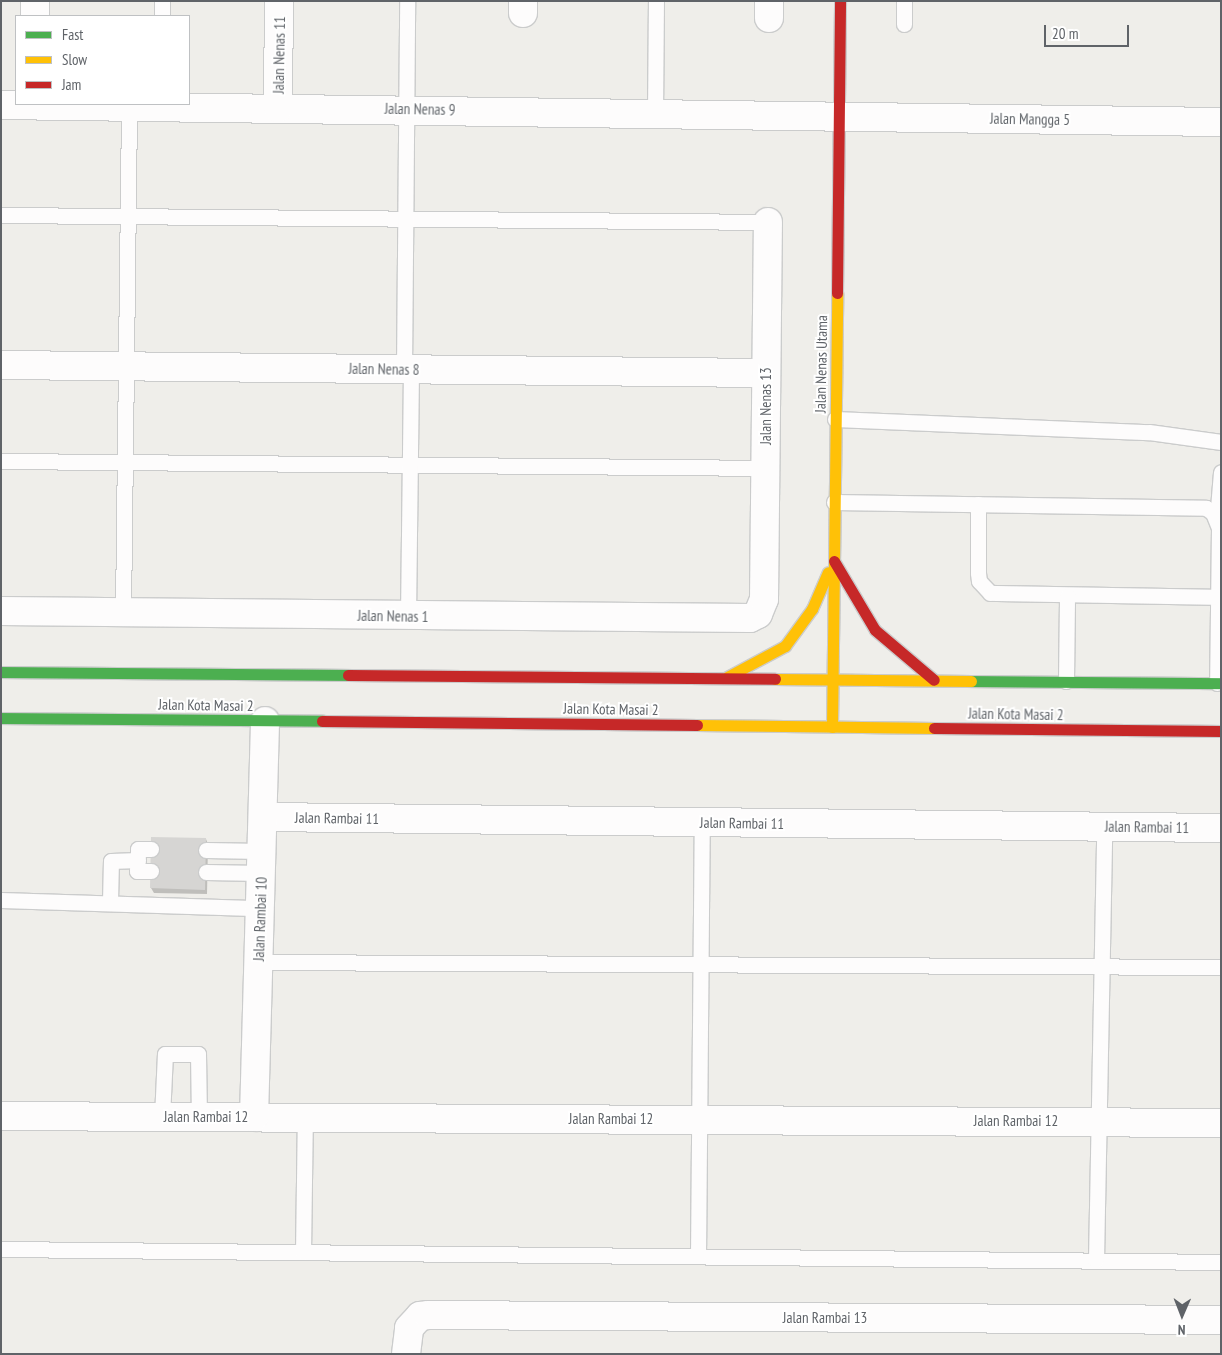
<!DOCTYPE html>
<html>
<head>
<meta charset="utf-8">
<style>
	body { margin:0 }
	#map { position:relative; width:1222px; height:1355px; overflow:hidden; background:#efeeea; font-family:"PT Sans Narrow",sans-serif }
	div>[style] { position:absolute }
	[style*='--x'] { left:calc(var(--x)*1px); top:calc(var(--y)*1px); width:calc(var(--w)*1px); rotate:calc(var(--a)*1deg) }
	.shadow>* { inset:0; background:#0003 }
	.building>* { inset:0; background:#d6d5d3 }
	.roads { filter:drop-shadow(1px 0 #cbcccc) drop-shadow(-1px 0 #cbcccc) drop-shadow(0 1px #cbcccc) drop-shadow(0 -1px #cbcccc) }
	.lane>* { height:15px; margin:-7.5px; padding:0 7.5px; transform-origin:7.5px; border-radius:7.5px; background:#fdfcfc }
	.street>* { height:28px; margin:-14px; padding:0 14px; transform-origin:14px; border-radius:14px; background:#fdfcfc }
	.fast>* { height:11px; margin:-5.5px; padding:0 5.5px; transform-origin:5.5px; border-radius:5.5px; background:#4caf50 }
	.slow>* { height:11px; margin:-5.5px; padding:0 5.5px; transform-origin:5.5px; border-radius:5.5px; background:#ffc107 }
	.jam>* { height:11px; margin:-5.5px; padding:0 5.5px; transform-origin:5.5px; border-radius:5.5px; background:#c62828 }
	span { translate:-50% -50%; white-space:nowrap; text-align:center; line-height:1.15; -webkit-text-stroke:4px #fff; paint-order:stroke }
	.street-label { font-size:15px; color:#5f6368 }
	.frame { position:absolute; inset:0; border:2px solid #5f6368; pointer-events:none }
	.legend { position:absolute; left:15px; top:15px; width:175px; height:90px; box-sizing:border-box; background:#fff; border:1px solid #bfc1c3; margin:0; padding:6px 9px; list-style:none; font-size:15px; color:#5f6368 }
	.legend li { display:flex; align-items:center; gap:10px; height:25px }
	.legend b { width:25px; border:1px solid #bfc1c3 }
	.north { position:absolute; left:1157px; top:1290px; width:50px; height:50px; -webkit-text-stroke:4px #fff; paint-order:stroke; rotate:181deg; font-size:14px; font-weight:700; line-height:20px; text-align:center; color:#5f6368 }
	.north::after { content:''; display:block; margin:auto; width:18px; height:22px; background:#5f6368; clip-path:polygon(50% 0,100% 100%,50% 72%,0 100%) }
	.scale { position:absolute; left:1044px; top:25px; width:85px; height:22px; box-sizing:border-box; border:2px solid #5f6368; border-top:0; padding-left:6px; font-size:15px; line-height:18px; white-space:nowrap; color:#5f6368; -webkit-text-stroke:4px #fff; paint-order:stroke }
</style>
</head>
<body>
<div id="map">
	<div class="shadow">
		<i style="clip-path:polygon(206px 839px,208px 844px,207px 894px,154px 893px,151px 888px)"></i>
	</div>
	<div class="building">
		<i style="clip-path:polygon(151px 837px,206px 838px,205px 890px,150px 888px)"></i>
	</div>
	<div class="roads">
		<div class="lane">
			<i style="--x:162;--y:16;--w:15;--a:-90"></i>
			<i style="--x:904;--y:24;--w:23;--a:-90"></i>
			<i style="--x:655;--y:113;--w:112;--a:-89.5"></i>
			<i style="--x:1;--y:215;--w:767;--a:0.52"></i>
			<i style="--x:404;--y:369;--w:368;--a:-89.5"></i>
			<i style="--x:835;--y:419;--w:314;--a:2.4"></i>
			<i style="--x:1149;--y:432;--w:73;--a:7.9"></i>
			<i style="--x:1;--y:461;--w:765;--a:0.52"></i>
			<i style="--x:834;--y:502;--w:372;--a:0.9"></i>
			<i style="--x:1206;--y:508;--w:9;--a:36"></i>
			<i style="--x:1213;--y:513;--w:16;--a:68"></i>
			<i style="--x:1219;--y:528;--w:155;--a:90.7"></i>
			<i style="--x:978;--y:504;--w:69;--a:90"></i>
			<i style="--x:978;--y:573;--w:8;--a:83"></i>
			<i style="--x:979;--y:581;--w:16;--a:47"></i>
			<i style="--x:990;--y:593;--w:228;--a:1"></i>
			<i style="--x:1217;--y:520;--w:48;--a:-85.2"></i>
			<i style="--x:123;--y:613;--w:506;--a:-89.32"></i>
			<i style="--x:408;--y:616;--w:247;--a:-89.3"></i>
			<i style="--x:1066;--y:681;--w:85;--a:-89.3"></i>
			<i style="--x:206;--y:850;--w:56;--a:1"></i>
			<i style="--x:151;--y:871;--w:14;--a:180"></i>
			<i style="--x:137;--y:871;--w:22;--a:-87"></i>
			<i style="--x:138;--y:849;--w:13;--a:0"></i>
			<i style="--x:206;--y:872;--w:55;--a:1"></i>
			<i style="--x:1;--y:900;--w:259;--a:1.8"></i>
			<i style="--x:110;--y:901;--w:40;--a:-88.6"></i>
			<i style="--x:111;--y:861;--w:27;--a:-2"></i>
			<i style="--x:258;--y:962;--w:963;--a:0.3"></i>
			<i style="--x:162;--y:1117;--w:63;--a:-87.3"></i>
			<i style="--x:165;--y:1054;--w:33;--a:0"></i>
			<i style="--x:198;--y:1054;--w:63;--a:89.1"></i>
			<i style="--x:1;--y:1249;--w:1220;--a:0.61"></i>
			<i style="--x:303;--y:1252;--w:135;--a:-89.2"></i>
			<i style="--x:698;--y:1256;--w:434;--a:-89.5"></i>
			<i style="--x:1096;--y:1260;--w:433;--a:-88.9"></i>
		</div>
		<div class="street">
			<i style="--x:523;--y:1;--w:12;--a:90"></i>
			<i style="--x:35;--y:16;--w:15;--a:-90"></i>
			<i style="--x:769;--y:18;--w:17;--a:-90"></i>
			<i style="--x:1;--y:105;--w:1220;--a:0.8"></i>
			<i style="--x:278;--y:108;--w:107;--a:-89.5"></i>
			<i style="--x:1;--y:365;--w:765;--a:0.6"></i>
			<i style="--x:1;--y:611;--w:749;--a:0.54"></i>
			<i style="--x:750;--y:618;--w:9;--a:-27"></i>
			<i style="--x:758;--y:614;--w:16;--a:-68"></i>
			<i style="--x:764;--y:599;--w:377;--a:-89.4"></i>
			<i style="--x:263;--y:817;--w:958;--a:0.66"></i>
			<i style="--x:1;--y:1116;--w:1220;--a:0.33"></i>
			<i style="--x:254;--y:1117;--w:396;--a:-88.4"></i>
			<i style="--x:406;--y:1354;--w:26;--a:-83"></i>
			<i style="--x:409;--y:1328;--w:16;--a:-47"></i>
			<i style="--x:420;--y:1316;--w:8;--a:-7"></i>
			<i style="--x:428;--y:1315;--w:793;--a:0.36"></i>
		</div>
		<div class="fast">
			<i style="--x:1;--y:672;--w:347;--a:0.5"></i>
			<i style="--x:971;--y:681;--w:250;--a:0.5"></i>
			<i style="--x:1;--y:718;--w:321;--a:0.5"></i>
		</div>
		<div class="slow">
			<i style="--x:727;--y:677;--w:66;--a:-28.1"></i>
			<i style="--x:785;--y:646;--w:46;--a:-53.9"></i>
			<i style="--x:812;--y:609;--w:40;--a:-66.6"></i>
			<i style="--x:775;--y:679;--w:196;--a:0.6"></i>
			<i style="--x:697;--y:725;--w:237;--a:0.7"></i>
			<i style="--x:832;--y:727;--w:434;--a:-89.3"></i>
		</div>
		<div class="jam">
			<i style="--x:837;--y:293;--w:292;--a:-89.4"></i>
			<i style="--x:834;--y:561;--w:80;--a:59.3"></i>
			<i style="--x:875;--y:630;--w:77;--a:40.3"></i>
			<i style="--x:348;--y:675;--w:427;--a:0.5"></i>
			<i style="--x:322;--y:721;--w:375;--a:0.6"></i>
			<i style="--x:934;--y:728;--w:287;--a:0.6"></i>
		</div>
	</div>
	<div class="street-label">
		<span style="left:279px;top:55px;rotate:-89deg">Jalan Nenas 11</span>
		<span style="left:420px;top:109px;rotate:1deg">Jalan Nenas 9</span>
		<span style="left:1030px;top:119px;rotate:1deg">Jalan Mangga 5</span>
		<span style="left:821px;top:364px;rotate:-89deg">Jalan Nenas Utama</span>
		<span style="left:384px;top:369px;rotate:1deg">Jalan Nenas 8</span>
		<span style="left:766px;top:406px;rotate:-90deg">Jalan Nenas 13</span>
		<span style="left:393px;top:616px;rotate:1deg">Jalan Nenas 1</span>
		<span style="left:206px;top:705px;rotate:1deg">Jalan Kota Masai 2</span>
		<span style="left:611px;top:709px;rotate:1deg">Jalan Kota Masai 2</span>
		<span style="left:1016px;top:714px;rotate:1deg">Jalan Kota Masai 2</span>
		<span style="left:337px;top:818px;rotate:1deg">Jalan Rambai 11</span>
		<span style="left:742px;top:823px;rotate:1deg">Jalan Rambai 11</span>
		<span style="left:1147px;top:827px;rotate:1deg">Jalan Rambai 11</span>
		<span style="left:260px;top:919px;rotate:-88deg">Jalan Rambai 10</span>
		<span style="left:206px;top:1117px">Jalan Rambai 12</span>
		<span style="left:611px;top:1119px">Jalan Rambai 12</span>
		<span style="left:1016px;top:1121px">Jalan Rambai 12</span>
		<span style="left:825px;top:1318px">Jalan Rambai 13</span>
	</div>
	<div class="frame"></div>
	<ul class="legend">
	<li><b style="height:6px;background:#4caf50"></b>Fast</li>
	<li><b style="height:6px;background:#ffc107"></b>Slow</li>
	<li><b style="height:6px;background:#c62828"></b>Jam</li>
	</ul>
	<div class="north">N</div>
	<div class="scale">20 m</div>
</div>
</body>
</html>
